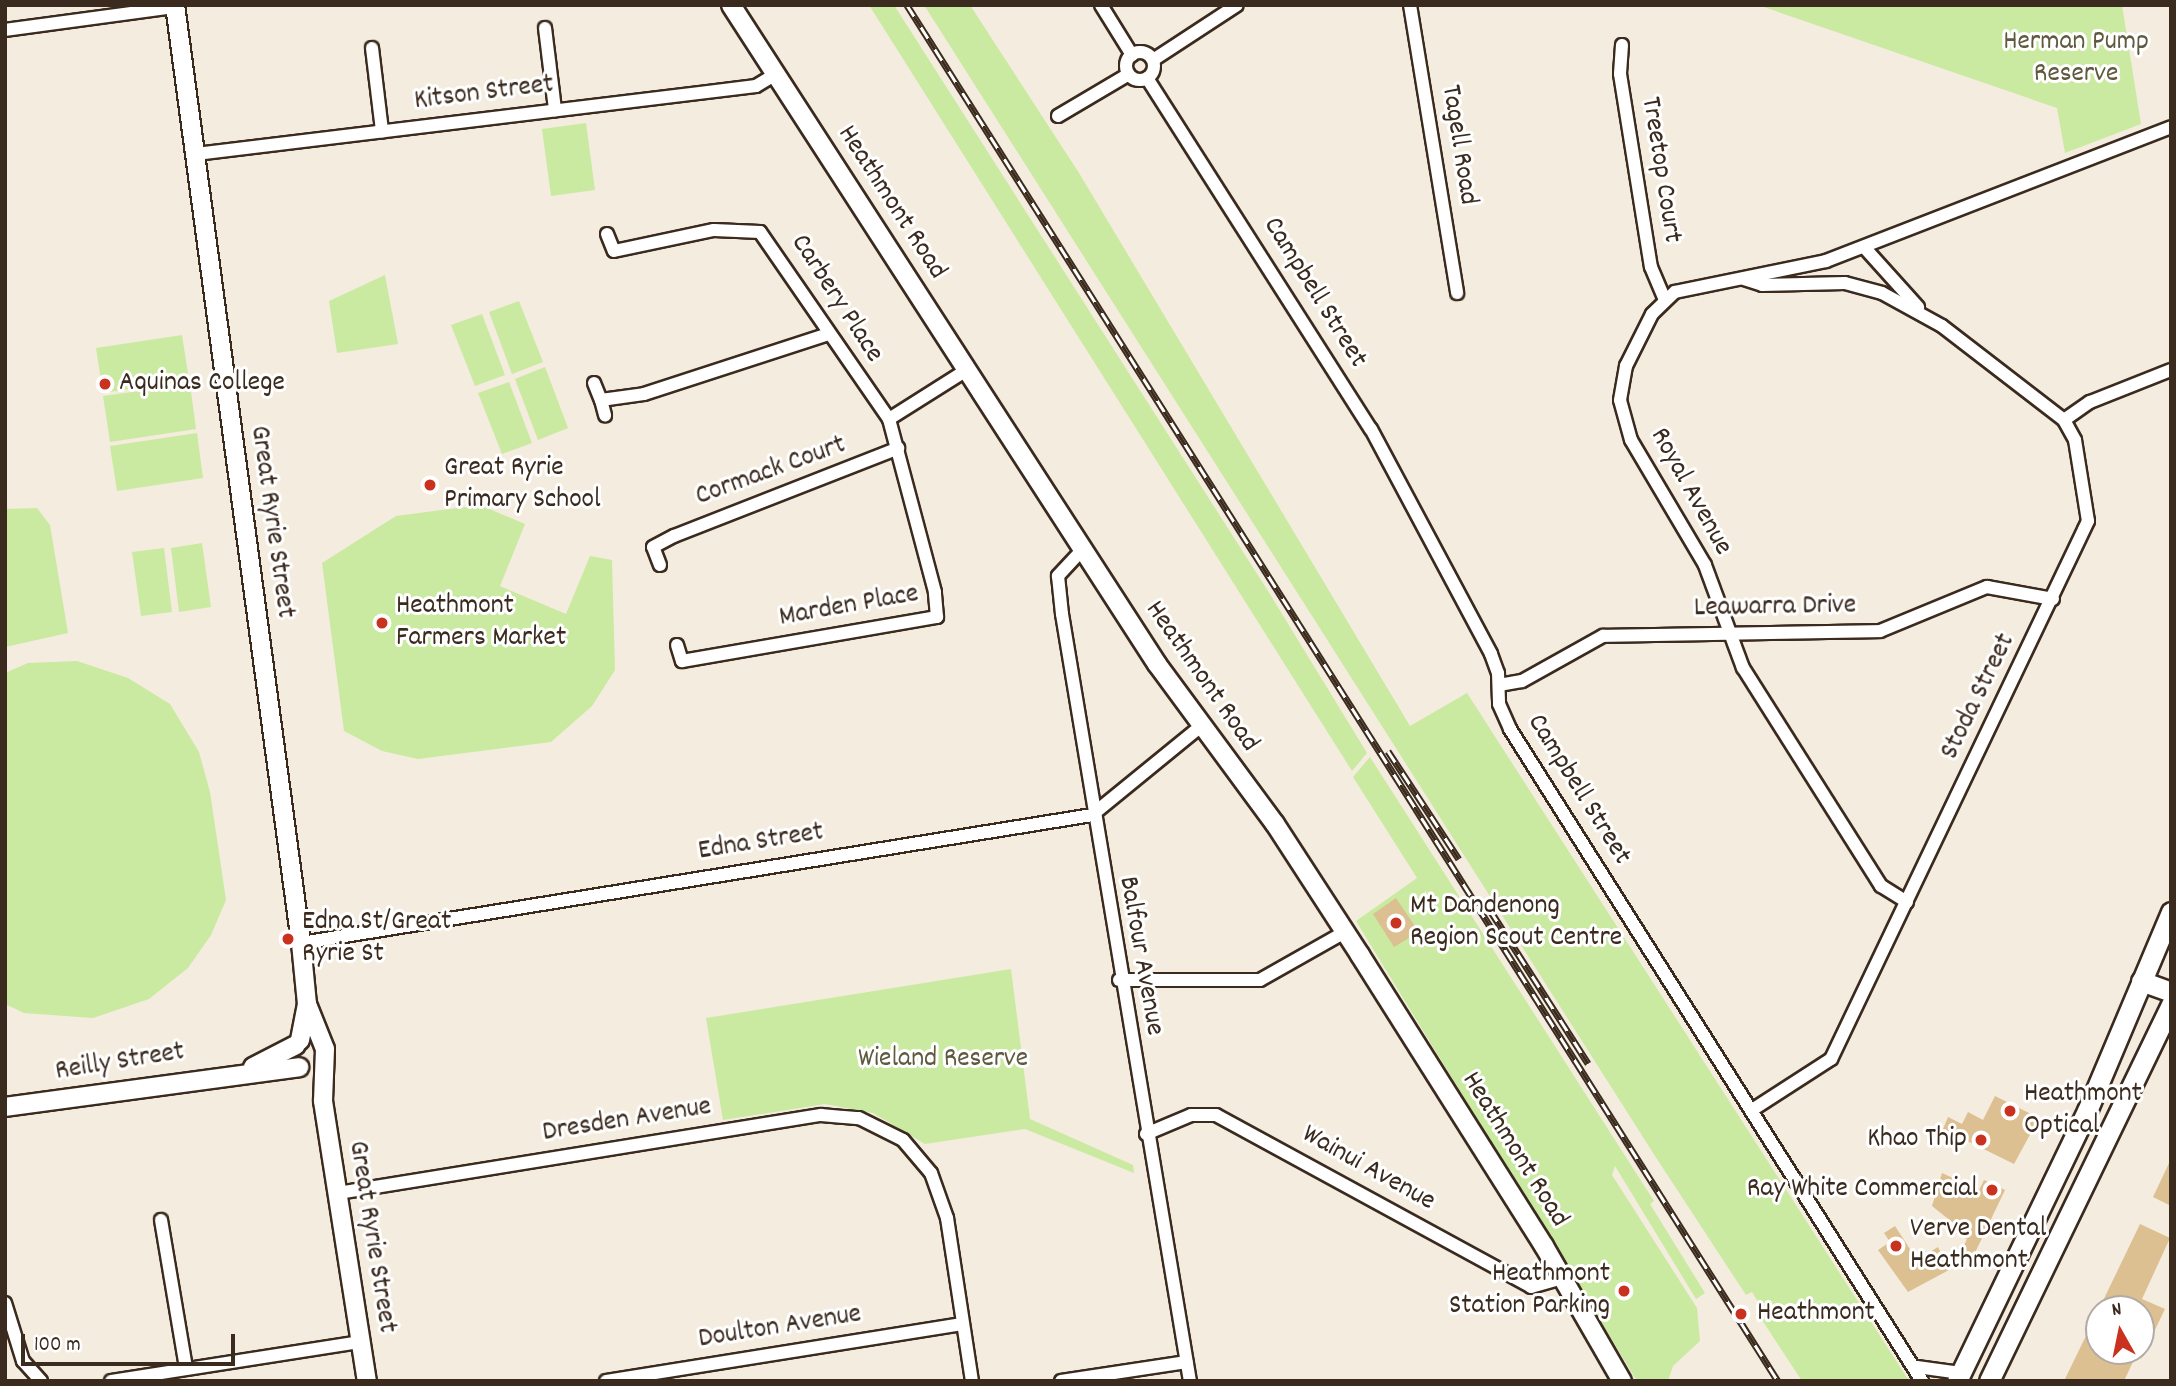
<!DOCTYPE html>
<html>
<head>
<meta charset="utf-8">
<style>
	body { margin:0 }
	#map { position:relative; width:2176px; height:1386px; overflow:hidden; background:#f4ecde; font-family:Dekko,sans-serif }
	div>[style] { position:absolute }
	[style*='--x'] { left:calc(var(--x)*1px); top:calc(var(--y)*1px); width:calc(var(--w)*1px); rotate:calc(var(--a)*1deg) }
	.green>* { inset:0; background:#caeaa1 }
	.building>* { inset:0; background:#dcc091 }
	.roads { filter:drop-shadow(2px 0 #3b2a1e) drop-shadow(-2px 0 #3b2a1e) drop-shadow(0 2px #3b2a1e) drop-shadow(0 -2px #3b2a1e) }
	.street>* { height:12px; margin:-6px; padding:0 6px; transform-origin:6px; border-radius:6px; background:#fff }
	.street>.ring { margin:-6px; padding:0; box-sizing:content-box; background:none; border:12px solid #fff; border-radius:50% }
	.secondary>* { height:18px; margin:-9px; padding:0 9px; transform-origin:9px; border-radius:9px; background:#fff }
	.primary>* { height:19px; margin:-9.5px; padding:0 9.5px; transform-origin:9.5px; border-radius:9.5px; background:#fff }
	.rail>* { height:7px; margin-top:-3.5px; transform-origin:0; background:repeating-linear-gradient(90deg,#fff 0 13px,#3b2a1e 0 26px); box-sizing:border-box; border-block:2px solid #3b2a1e }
	.dots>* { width:19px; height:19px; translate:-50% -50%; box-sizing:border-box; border:4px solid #fff; border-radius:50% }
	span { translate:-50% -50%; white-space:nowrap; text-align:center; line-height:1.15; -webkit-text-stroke:6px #fff; paint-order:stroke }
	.park-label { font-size:28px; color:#5f5a3f }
	.street-label { font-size:28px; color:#3b2a1e }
	.poi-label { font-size:28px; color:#3b2a1e }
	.left { translate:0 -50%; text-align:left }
	.right { translate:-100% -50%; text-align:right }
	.frame { position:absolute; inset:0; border:7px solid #3b2a1e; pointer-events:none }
	.north { position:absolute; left:2085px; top:1295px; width:70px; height:70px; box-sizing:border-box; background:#fff; border:2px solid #b1aaa5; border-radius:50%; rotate:351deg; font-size:19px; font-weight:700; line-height:28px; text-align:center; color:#3b2a1e }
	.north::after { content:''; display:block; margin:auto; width:24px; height:32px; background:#c8321e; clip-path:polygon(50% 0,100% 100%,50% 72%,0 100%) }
	.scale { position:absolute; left:21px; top:1334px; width:214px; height:32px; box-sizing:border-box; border:4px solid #3b2a1e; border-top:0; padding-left:9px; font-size:21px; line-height:24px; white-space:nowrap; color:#3b2a1e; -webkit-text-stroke:5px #fff; paint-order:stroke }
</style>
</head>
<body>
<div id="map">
	<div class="green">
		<i style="clip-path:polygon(869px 5px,894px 5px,1268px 591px,1367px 753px,1352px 771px)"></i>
		<i style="clip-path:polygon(924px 5px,970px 5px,1079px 173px,1410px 726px,1467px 693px,1909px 1381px,1802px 1381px,1758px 1314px,1763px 1310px,1752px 1292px,1746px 1295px,1655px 1156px)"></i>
		<i style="clip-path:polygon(1758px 5px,2122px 5px,2141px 124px,2065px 153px,2057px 108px)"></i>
		<i style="clip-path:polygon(586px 123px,595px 190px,551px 196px,542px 129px)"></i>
		<i style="clip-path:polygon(385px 275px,398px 344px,337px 353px,329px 301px)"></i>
		<i style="clip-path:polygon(519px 301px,543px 362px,512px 374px,489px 312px)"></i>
		<i style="clip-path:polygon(482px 314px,505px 375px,475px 386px,451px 325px)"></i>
		<i style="clip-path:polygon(182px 335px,189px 380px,103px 393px,96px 348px)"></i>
		<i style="clip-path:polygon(545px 367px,568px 428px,538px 440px,515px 379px)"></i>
		<i style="clip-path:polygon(509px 382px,532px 443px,502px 454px,478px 393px)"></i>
		<i style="clip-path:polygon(190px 384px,196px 429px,110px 442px,103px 396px)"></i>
		<i style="clip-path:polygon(197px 433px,203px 478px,117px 491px,110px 446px)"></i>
		<i style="clip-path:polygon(480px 505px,525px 524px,500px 586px,566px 614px,590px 556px,612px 560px,615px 670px,592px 706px,551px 742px,418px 759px,382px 751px,344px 731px,322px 563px,396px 516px)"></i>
		<i style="clip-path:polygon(37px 508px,50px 525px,68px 633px,5px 647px,5px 509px)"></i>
		<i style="clip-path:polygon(202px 543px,211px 607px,179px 612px,171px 548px)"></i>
		<i style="clip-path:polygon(164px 548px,172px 612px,141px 616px,132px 552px)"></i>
		<i style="clip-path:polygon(77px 661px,128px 678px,170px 704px,199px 752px,210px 792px,226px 900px,211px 935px,188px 968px,149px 999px,93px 1018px,24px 1013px,5px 1004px,5px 673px,28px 663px)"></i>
		<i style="clip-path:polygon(1370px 757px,1654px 1201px,1650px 1204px,1705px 1293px,1696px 1299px,1615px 1166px,1612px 1175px,1697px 1308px,1700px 1341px,1673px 1366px,1668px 1381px,1637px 1381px,1356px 921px,1417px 878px,1353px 777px)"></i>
		<i style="clip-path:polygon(1011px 969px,1030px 1119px,1133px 1165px,1134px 1173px,1025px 1129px,925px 1144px,873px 1113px,825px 1104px,723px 1120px,706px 1018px)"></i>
	</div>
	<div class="building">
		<i style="clip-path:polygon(1396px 898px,1419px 932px,1394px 947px,1373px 914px)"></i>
		<i style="clip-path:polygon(1995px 1096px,2039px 1118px,2014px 1164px,1943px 1129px,1948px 1117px,1962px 1124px,1968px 1112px,1983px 1120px)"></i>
		<i style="clip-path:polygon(2171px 1159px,2171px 1206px,2153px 1197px)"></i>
		<i style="clip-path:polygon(1942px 1173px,1979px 1190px,1984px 1180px,2005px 1190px,1971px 1261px,1959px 1256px,1967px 1239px,1955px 1233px,1957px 1226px,1932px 1206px)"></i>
		<i style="clip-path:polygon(2140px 1224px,2170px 1238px,2142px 1299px,2165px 1309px,2141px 1359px,2141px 1309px,2099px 1309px)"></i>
		<i style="clip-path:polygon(1895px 1226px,1917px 1260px,1938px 1247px,1949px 1270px,1908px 1292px,1878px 1250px,1890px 1242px,1884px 1233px)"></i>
		<i style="clip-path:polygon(2099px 1309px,2099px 1351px,2138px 1351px,2124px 1381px,2064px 1381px)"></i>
	</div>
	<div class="roads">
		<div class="street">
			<i style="--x:1101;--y:5;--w:59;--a:58.2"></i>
			<i style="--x:1410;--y:5;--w:292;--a:80.7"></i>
			<i style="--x:545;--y:28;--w:83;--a:83"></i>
			<i style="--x:5;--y:30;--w:172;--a:-7.7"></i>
			<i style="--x:1622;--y:45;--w:29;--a:94"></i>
			<i style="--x:1620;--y:74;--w:195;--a:80.9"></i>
			<i style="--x:1651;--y:267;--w:34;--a:67"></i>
			<i style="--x:372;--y:48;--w:84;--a:83.1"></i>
			<i class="ring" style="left:1126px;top:52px;width:16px;height:16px"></i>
			<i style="--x:1153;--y:60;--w:100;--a:-33.2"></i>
			<i style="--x:1147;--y:78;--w:416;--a:57.5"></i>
			<i style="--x:1371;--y:429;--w:255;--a:61.9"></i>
			<i style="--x:1491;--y:654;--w:20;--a:70"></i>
			<i style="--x:1498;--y:673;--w:31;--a:88"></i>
			<i style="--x:1499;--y:704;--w:27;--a:66"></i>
			<i style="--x:1510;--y:729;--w:771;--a:57.71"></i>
			<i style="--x:1058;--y:116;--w:82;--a:-30.6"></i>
			<i style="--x:196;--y:154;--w:564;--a:-6.92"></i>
			<i style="--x:756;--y:86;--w:23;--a:-31"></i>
			<i style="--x:607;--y:234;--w:18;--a:68"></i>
			<i style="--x:614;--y:251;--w:102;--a:-11.9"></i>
			<i style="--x:714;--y:230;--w:46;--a:2.5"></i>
			<i style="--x:760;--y:232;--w:227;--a:55.4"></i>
			<i style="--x:889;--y:419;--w:93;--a:-32.3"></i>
			<i style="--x:1864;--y:247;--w:81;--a:48"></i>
			<i style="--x:1744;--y:279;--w:19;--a:18"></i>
			<i style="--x:1762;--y:285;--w:83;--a:-1.4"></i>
			<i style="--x:1845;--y:283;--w:38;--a:15"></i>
			<i style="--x:1882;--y:293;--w:68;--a:28.8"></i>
			<i style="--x:1942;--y:326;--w:154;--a:37.6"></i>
			<i style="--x:2064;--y:420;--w:23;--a:61"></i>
			<i style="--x:2075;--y:440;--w:82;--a:80.9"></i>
			<i style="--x:2088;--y:521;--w:596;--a:115.53"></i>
			<i style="--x:1831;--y:1059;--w:94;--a:147.2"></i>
			<i style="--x:594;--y:383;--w:18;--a:68"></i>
			<i style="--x:601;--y:400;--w:43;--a:-7.9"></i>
			<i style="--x:644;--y:394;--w:194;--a:-18"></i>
			<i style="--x:601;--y:400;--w:16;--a:75"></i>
			<i style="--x:2064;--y:420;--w:32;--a:-35"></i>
			<i style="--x:2090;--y:402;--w:87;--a:-21.6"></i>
			<i style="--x:1083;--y:549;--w:37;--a:133"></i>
			<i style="--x:1058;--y:576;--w:38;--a:84"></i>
			<i style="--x:1062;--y:614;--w:778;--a:80.53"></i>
			<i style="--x:660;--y:565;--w:19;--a:-111"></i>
			<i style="--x:653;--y:547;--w:24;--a:-28"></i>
			<i style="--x:674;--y:536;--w:241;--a:-21.4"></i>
			<i style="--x:677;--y:645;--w:17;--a:73"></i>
			<i style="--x:682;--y:661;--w:259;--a:-9.8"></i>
			<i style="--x:937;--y:617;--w:25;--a:-95"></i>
			<i style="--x:935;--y:592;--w:179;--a:-104.9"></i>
			<i style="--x:1499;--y:685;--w:23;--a:-10"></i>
			<i style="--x:1522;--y:681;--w:93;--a:-29.1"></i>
			<i style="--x:1603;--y:636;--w:277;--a:-1"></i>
			<i style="--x:1880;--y:631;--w:116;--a:-22.4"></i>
			<i style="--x:1987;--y:587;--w:67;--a:10.3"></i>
			<i style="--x:1907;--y:902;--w:31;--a:-148"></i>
			<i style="--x:1881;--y:886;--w:258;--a:-122.3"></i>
			<i style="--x:1743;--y:668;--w:110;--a:-110.3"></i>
			<i style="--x:1705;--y:565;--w:145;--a:-120.6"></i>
			<i style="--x:1631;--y:440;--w:41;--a:-105.4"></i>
			<i style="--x:1620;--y:400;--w:35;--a:-80"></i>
			<i style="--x:1626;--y:366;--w:58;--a:-63.4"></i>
			<i style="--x:1652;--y:314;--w:32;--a:-44"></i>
			<i style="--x:1675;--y:292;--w:154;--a:-11.6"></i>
			<i style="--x:1826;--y:261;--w:370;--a:-21.2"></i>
			<i style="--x:301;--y:943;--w:801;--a:-9.19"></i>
			<i style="--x:1092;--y:815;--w:139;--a:-39.2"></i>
			<i style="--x:1119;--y:980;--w:141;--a:0"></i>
			<i style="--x:1260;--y:980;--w:98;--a:-29.5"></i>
			<i style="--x:1146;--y:1134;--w:49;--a:-22.9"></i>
			<i style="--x:1191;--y:1115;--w:25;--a:0"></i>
			<i style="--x:1216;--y:1115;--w:359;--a:28.6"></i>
			<i style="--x:1531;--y:1287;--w:32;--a:-16"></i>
			<i style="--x:338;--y:1193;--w:489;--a:-9.2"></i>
			<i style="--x:821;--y:1115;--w:38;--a:5"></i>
			<i style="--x:859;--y:1118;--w:49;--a:26.6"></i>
			<i style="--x:903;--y:1140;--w:43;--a:49.7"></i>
			<i style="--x:931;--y:1173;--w:48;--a:70.4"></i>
			<i style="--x:947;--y:1218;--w:165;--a:81.3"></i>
			<i style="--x:161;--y:1220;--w:150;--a:80.4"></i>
			<i style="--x:5;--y:1303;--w:61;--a:72.8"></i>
			<i style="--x:23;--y:1361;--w:27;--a:48"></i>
			<i style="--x:1917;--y:1367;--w:44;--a:7.8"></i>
			<i style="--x:111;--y:1381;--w:253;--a:-8.9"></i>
			<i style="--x:606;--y:1381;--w:361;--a:-9.1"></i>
			<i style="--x:1061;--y:1381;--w:127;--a:-8.6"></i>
		</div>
		<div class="secondary">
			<i style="--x:175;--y:5;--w:946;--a:82.35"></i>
			<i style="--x:301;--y:943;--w:61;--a:84.4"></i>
			<i style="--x:307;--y:1004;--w:37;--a:101"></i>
			<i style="--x:731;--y:5;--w:785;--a:57.12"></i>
			<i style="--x:1157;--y:664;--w:199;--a:53.6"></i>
			<i style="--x:1275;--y:824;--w:156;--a:57"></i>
			<i style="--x:1360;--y:955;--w:344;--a:57.7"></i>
			<i style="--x:1544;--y:1246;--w:156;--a:60"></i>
			<i style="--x:307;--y:1004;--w:48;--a:68.2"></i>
			<i style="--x:325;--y:1049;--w:52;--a:92.2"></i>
			<i style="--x:323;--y:1101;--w:283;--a:81.1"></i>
			<i style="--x:253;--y:1067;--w:48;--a:-27.1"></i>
			<i style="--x:5;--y:1107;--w:297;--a:-7.7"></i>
		</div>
		<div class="primary">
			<i style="--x:2141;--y:981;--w:32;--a:20"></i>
			<i style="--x:1957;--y:1381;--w:300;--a:-64.3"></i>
			<i style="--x:2087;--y:1111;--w:216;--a:-67.1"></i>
			<i style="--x:1989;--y:1381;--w:419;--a:-64.2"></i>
		</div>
	</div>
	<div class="rail">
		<i style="--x:907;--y:5;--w:1629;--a:57.67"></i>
		<i style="--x:1388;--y:751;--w:129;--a:56.7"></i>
		<i style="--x:1490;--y:910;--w:182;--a:57.4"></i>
	</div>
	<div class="dots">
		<i style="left:105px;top:384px;background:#c8321e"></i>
		<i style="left:430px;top:485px;background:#c8321e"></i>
		<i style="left:382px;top:623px;background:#c8321e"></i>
		<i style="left:1396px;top:923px;background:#c8321e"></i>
		<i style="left:288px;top:939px;background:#c8321e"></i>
		<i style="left:2010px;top:1111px;background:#c8321e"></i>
		<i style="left:1981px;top:1140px;background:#c8321e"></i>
		<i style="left:1992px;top:1190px;background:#c8321e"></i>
		<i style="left:1896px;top:1246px;background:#c8321e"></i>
		<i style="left:1624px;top:1291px;background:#c8321e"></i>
		<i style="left:1741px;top:1314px;background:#c8321e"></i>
	</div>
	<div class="park-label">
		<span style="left:2076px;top:59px">Herman Pump<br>Reserve</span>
		<span style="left:943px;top:1060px">Wieland Reserve</span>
	</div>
	<div class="street-label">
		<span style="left:484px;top:94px;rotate:-7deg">Kitson Street</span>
		<span style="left:1458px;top:145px;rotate:81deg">Tagell Road</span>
		<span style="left:1660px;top:170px;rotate:81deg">Treetop Court</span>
		<span style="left:891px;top:203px;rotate:57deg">Heathmont Road</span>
		<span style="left:1314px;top:293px;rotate:58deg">Campbell Street</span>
		<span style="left:836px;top:299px;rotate:57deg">Carbery Place</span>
		<span style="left:771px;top:472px;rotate:-20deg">Cormack Court</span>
		<span style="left:1690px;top:492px;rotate:61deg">Royal Avenue</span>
		<span style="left:271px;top:522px;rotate:82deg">Great Ryrie Street</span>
		<span style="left:849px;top:607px;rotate:-10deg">Marden Place</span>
		<span style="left:1775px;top:608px;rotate:-1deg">Leawarra Drive</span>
		<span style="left:1201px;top:677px;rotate:55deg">Heathmont Road</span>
		<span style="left:1979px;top:697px;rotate:-64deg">Stoda Street</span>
		<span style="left:1578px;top:790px;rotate:58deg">Campbell Street</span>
		<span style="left:761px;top:843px;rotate:-9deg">Edna Street</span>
		<span style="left:1140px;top:956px;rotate:80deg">Balfour Avenue</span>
		<span style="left:120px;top:1063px;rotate:-9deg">Reilly Street</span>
		<span style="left:627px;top:1121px;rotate:-9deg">Dresden Avenue</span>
		<span style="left:1514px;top:1150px;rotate:58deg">Heathmont Road</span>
		<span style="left:1368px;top:1169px;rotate:29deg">Wainui Avenue</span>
		<span style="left:371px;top:1237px;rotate:81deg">Great Ryrie Street</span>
		<span style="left:780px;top:1328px;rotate:-9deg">Doulton Avenue</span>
	</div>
	<div class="poi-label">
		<span class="left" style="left:119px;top:384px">Aquinas College</span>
		<span class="left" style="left:444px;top:485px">Great Ryrie<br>Primary School</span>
		<span class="left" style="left:396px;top:623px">Heathmont<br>Farmers Market</span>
		<span class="left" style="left:1410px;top:923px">Mt Dandenong<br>Region Scout Centre</span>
		<span class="left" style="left:302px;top:939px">Edna St/Great<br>Ryrie St</span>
		<span class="left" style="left:2024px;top:1111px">Heathmont<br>Optical</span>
		<span class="right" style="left:1967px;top:1140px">Khao Thip</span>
		<span class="right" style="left:1978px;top:1190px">Ray White Commercial</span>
		<span class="left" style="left:1910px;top:1246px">Verve Dental<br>Heathmont</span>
		<span class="right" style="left:1610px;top:1291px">Heathmont<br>Station Parking</span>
		<span class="left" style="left:1757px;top:1314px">Heathmont</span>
	</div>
	<div class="frame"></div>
	<div class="north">N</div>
	<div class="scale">100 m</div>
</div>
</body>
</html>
